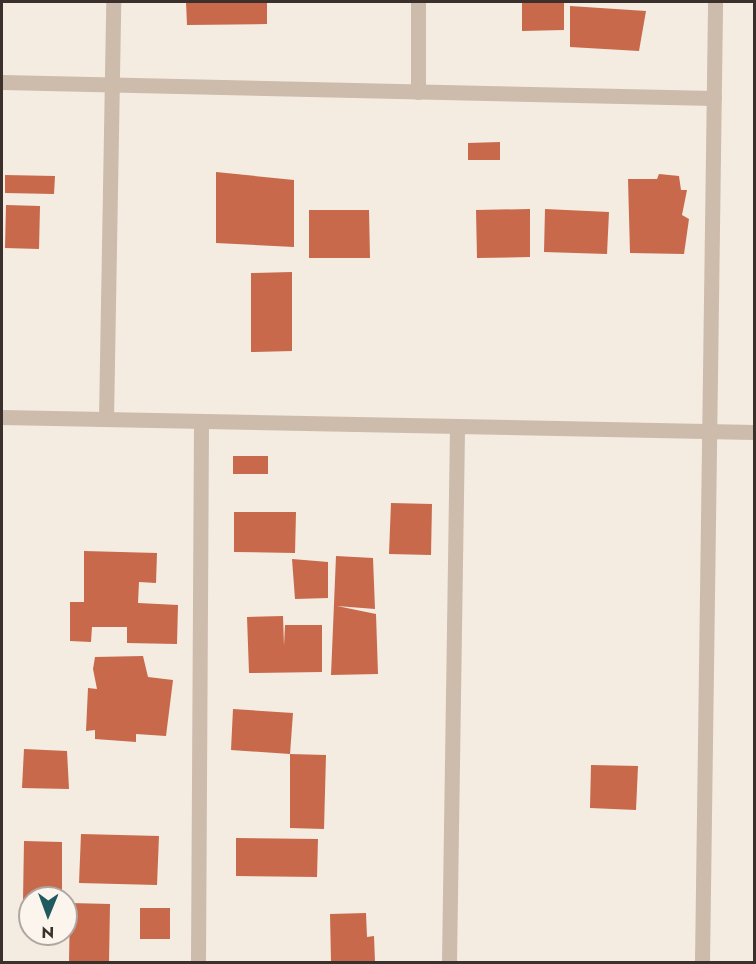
<!DOCTYPE html>
<html>
<head>
<meta charset="utf-8">
<style>
	body { margin:0 }
	#map { position:relative; width:756px; height:964px; overflow:hidden; background:#f4ebe1; font-family:Jost,sans-serif }
	div>[style] { position:absolute }
	[style*='--x'] { left:calc(var(--x)*1px); top:calc(var(--y)*1px); width:calc(var(--w)*1px); rotate:calc(var(--a)*1deg) }
	.building>* { inset:0; background:#c8694b }
	.minor>* { height:15px; margin:-7.5px; padding:0 7.5px; transform-origin:7.5px; border-radius:7.5px; background:#cdbbac }
	span { translate:-50% -50%; white-space:nowrap; text-align:center; line-height:1.15; -webkit-text-stroke:6px #fbf5ee; paint-order:stroke }
	.frame { position:absolute; inset:0; border:3px solid #3b302b; pointer-events:none }
	.north { position:absolute; left:18px; top:886px; width:60px; height:60px; box-sizing:border-box; background:#fbf5ee; border:2px solid #aea6a0; border-radius:50%; rotate:181deg; font-size:16px; font-weight:700; line-height:24px; text-align:center; color:#3b302b }
	.north::after { content:''; display:block; margin:auto; width:21px; height:27px; background:#1f5a5e; clip-path:polygon(50% 0,100% 100%,50% 72%,0 100%) }
</style>
</head>
<body>
<div id="map">
	<div class="building">
		<i style="clip-path:polygon(186px 2px,267px 2px,267px 24px,187px 25px)"></i>
		<i style="clip-path:polygon(522px 2px,564px 2px,564px 30px,522px 31px)"></i>
		<i style="clip-path:polygon(570px 6px,646px 11px,639px 51px,570px 47px)"></i>
		<i style="clip-path:polygon(500px 142px,500px 160px,468px 160px,468px 143px)"></i>
		<i style="clip-path:polygon(216px 172px,294px 180px,294px 247px,216px 243px)"></i>
		<i style="clip-path:polygon(659px 174px,679px 176px,681px 190px,687px 190px,682px 215px,689px 219px,684px 254px,630px 253px,628px 179px,657px 179px)"></i>
		<i style="clip-path:polygon(5px 175px,55px 176px,54px 194px,5px 193px)"></i>
		<i style="clip-path:polygon(6px 205px,40px 206px,39px 249px,5px 248px)"></i>
		<i style="clip-path:polygon(530px 209px,530px 257px,477px 258px,476px 210px)"></i>
		<i style="clip-path:polygon(545px 209px,609px 212px,607px 254px,544px 252px)"></i>
		<i style="clip-path:polygon(309px 210px,369px 210px,370px 258px,309px 258px)"></i>
		<i style="clip-path:polygon(292px 272px,292px 351px,251px 352px,251px 273px)"></i>
		<i style="clip-path:polygon(233px 456px,268px 456px,268px 474px,233px 474px)"></i>
		<i style="clip-path:polygon(391px 503px,432px 504px,431px 555px,389px 554px)"></i>
		<i style="clip-path:polygon(234px 512px,296px 512px,295px 553px,234px 552px)"></i>
		<i style="clip-path:polygon(84px 551px,157px 553px,156px 583px,139px 582px,138px 603px,178px 605px,177px 644px,127px 643px,127px 627px,92px 627px,91px 642px,70px 641px,70px 602px,84px 602px)"></i>
		<i style="clip-path:polygon(336px 556px,373px 558px,375px 609px,337px 606px,376px 614px,378px 674px,331px 675px)"></i>
		<i style="clip-path:polygon(292px 559px,328px 562px,328px 598px,295px 599px)"></i>
		<i style="clip-path:polygon(283px 616px,284px 646px,285px 625px,322px 625px,322px 672px,249px 673px,247px 617px)"></i>
		<i style="clip-path:polygon(143px 656px,148px 677px,173px 680px,166px 736px,136px 734px,136px 742px,95px 739px,95px 730px,86px 731px,88px 688px,97px 689px,93px 669px,95px 657px)"></i>
		<i style="clip-path:polygon(233px 709px,293px 713px,290px 754px,231px 750px)"></i>
		<i style="clip-path:polygon(24px 749px,67px 751px,69px 789px,22px 788px)"></i>
		<i style="clip-path:polygon(290px 754px,326px 755px,324px 829px,290px 828px)"></i>
		<i style="clip-path:polygon(591px 765px,638px 766px,636px 810px,590px 808px)"></i>
		<i style="clip-path:polygon(81px 834px,159px 836px,157px 885px,79px 883px)"></i>
		<i style="clip-path:polygon(236px 838px,318px 839px,317px 877px,236px 876px)"></i>
		<i style="clip-path:polygon(24px 841px,62px 842px,62px 898px,23px 900px)"></i>
		<i style="clip-path:polygon(70px 903px,110px 904px,109px 962px,69px 962px)"></i>
		<i style="clip-path:polygon(140px 908px,170px 908px,170px 939px,140px 939px)"></i>
		<i style="clip-path:polygon(366px 913px,367px 937px,374px 936px,375px 962px,331px 962px,330px 914px)"></i>
	</div>
	<div class="minor">
		<i style="--x:2;--y:82;--w:712;--a:1.29"></i>
		<i style="--x:418;--y:92;--w:90;--a:-90"></i>
		<i style="--x:2;--y:417;--w:752;--a:1.14"></i>
		<i style="--x:106;--y:419;--w:417;--a:-89"></i>
		<i style="--x:198;--y:962;--w:541;--a:-89.68"></i>
		<i style="--x:449;--y:962;--w:536;--a:-89.14"></i>
		<i style="--x:702;--y:962;--w:960;--a:-89.22"></i>
	</div>
	<div class="frame"></div>
	<div class="north">N</div>
</div>
</body>
</html>
